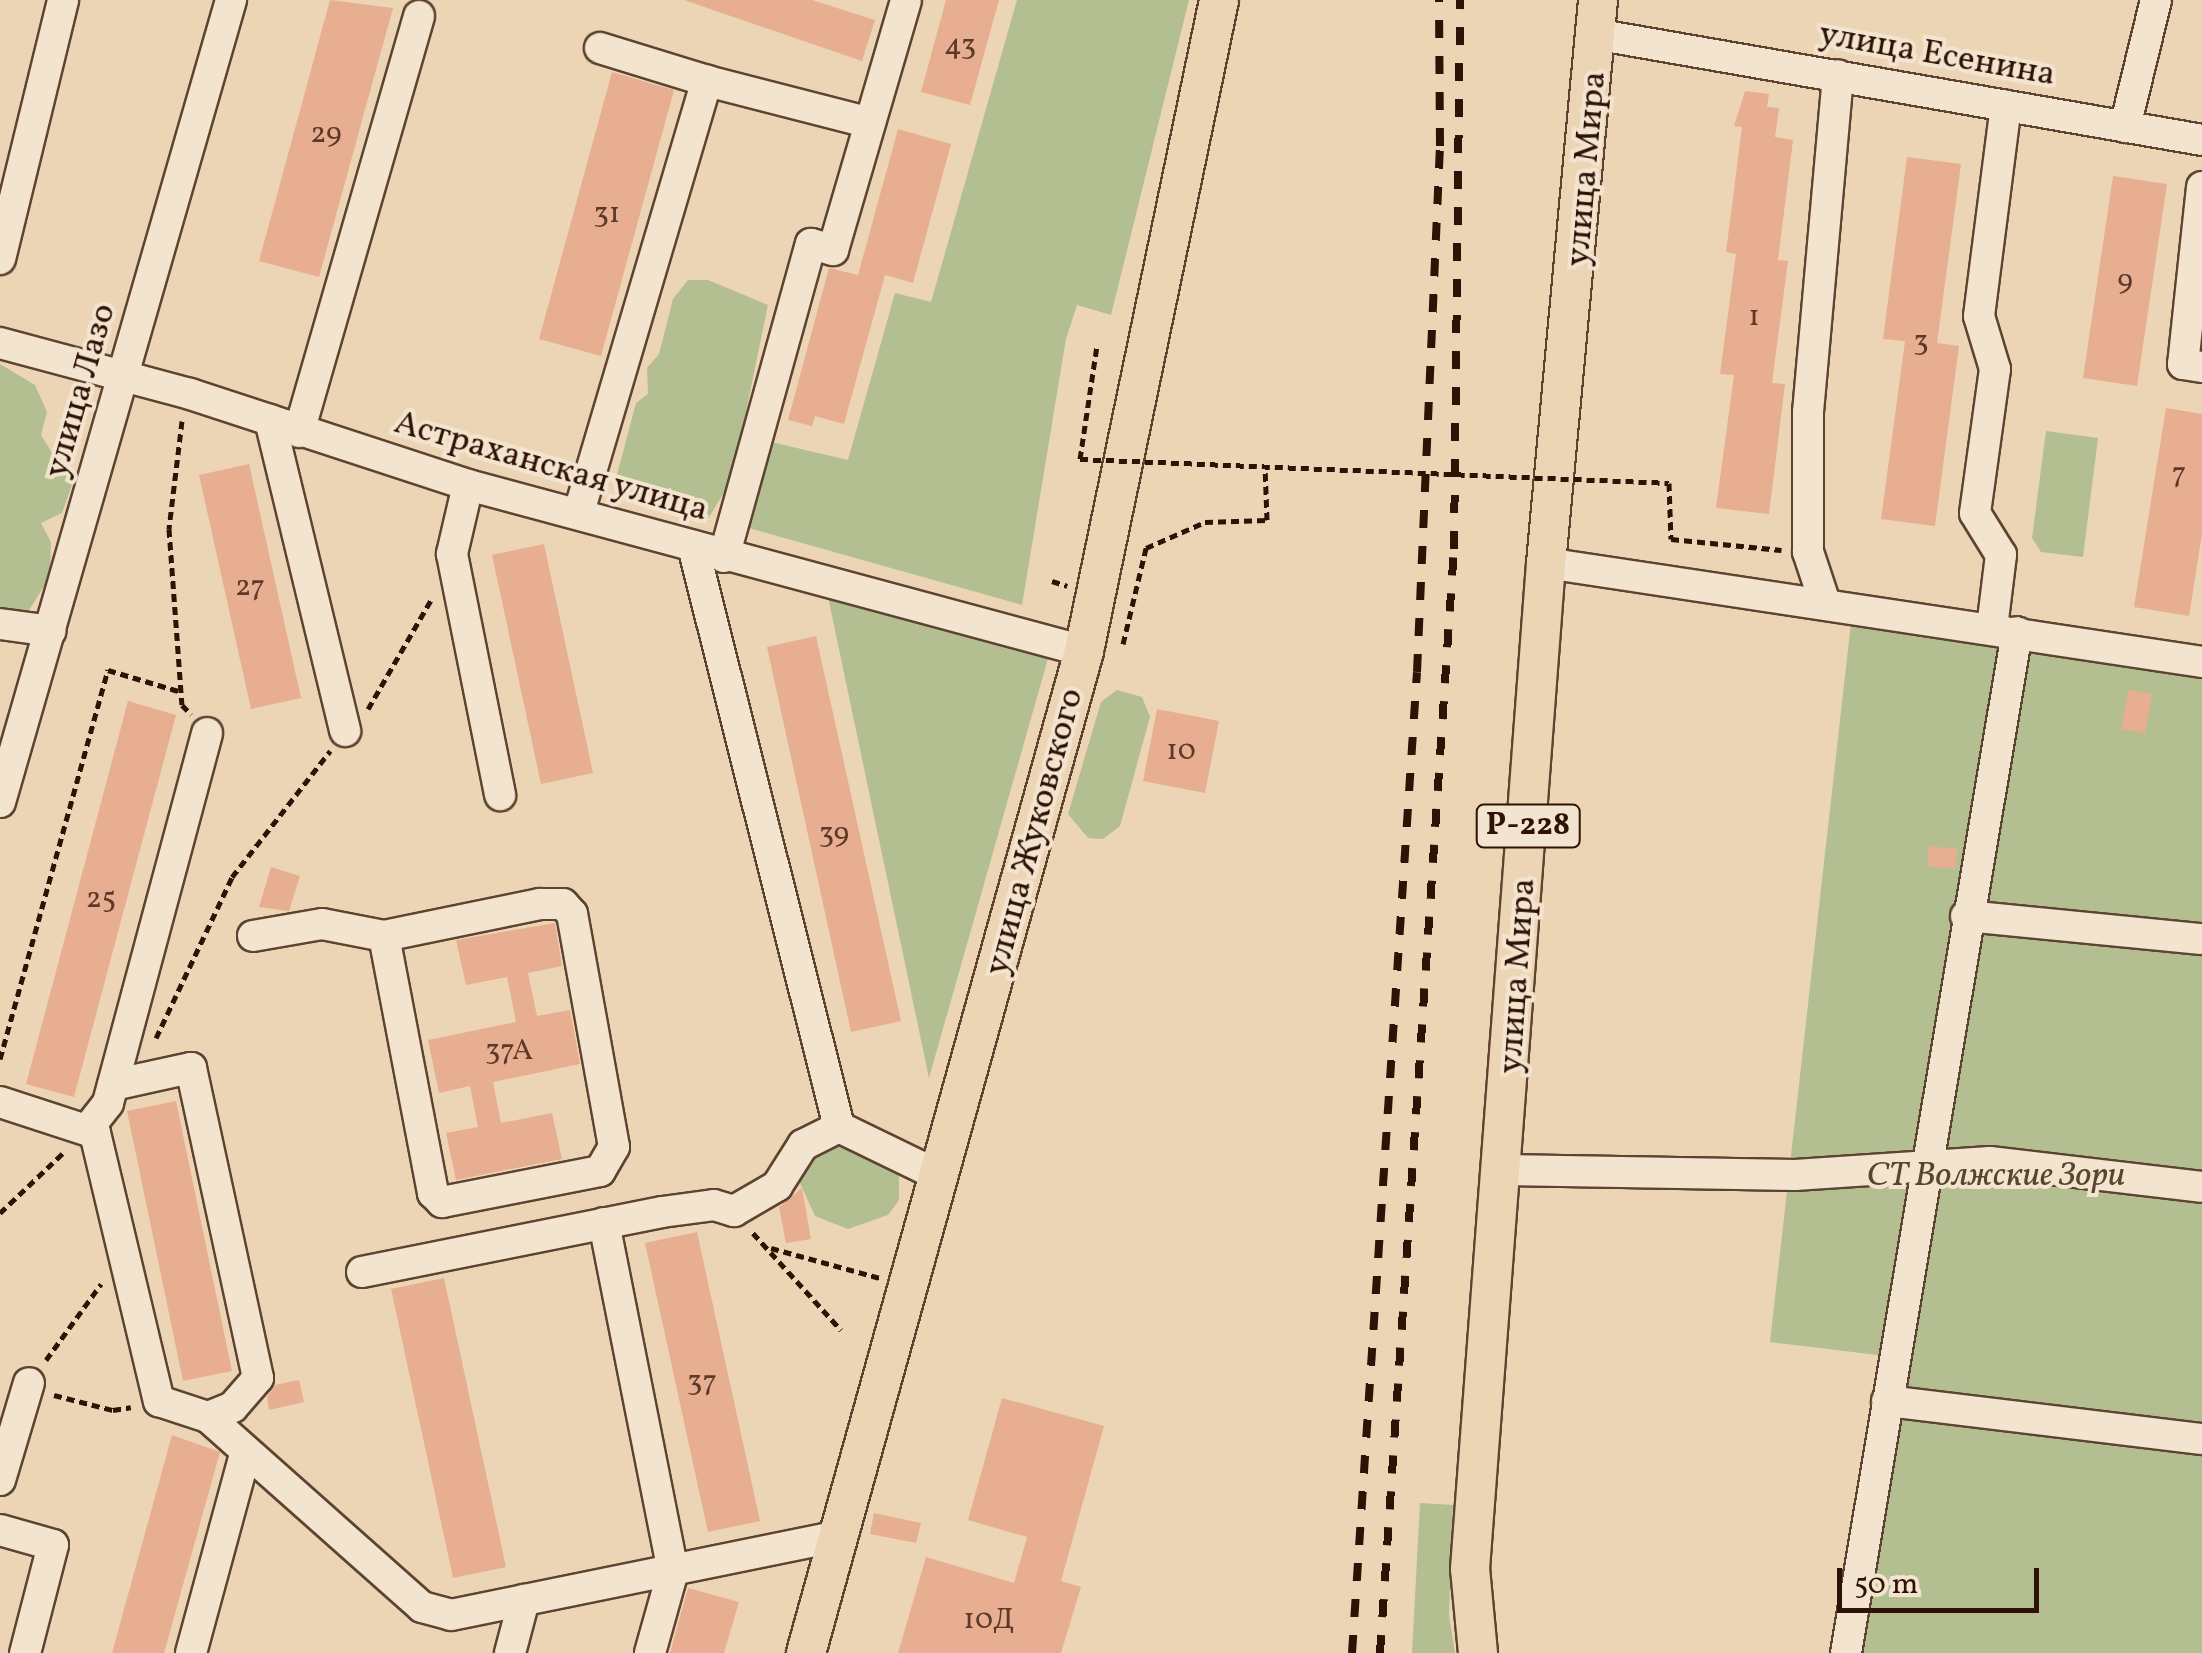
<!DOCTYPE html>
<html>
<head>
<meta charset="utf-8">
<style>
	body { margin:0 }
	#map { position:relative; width:2202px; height:1653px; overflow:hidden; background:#ecd5b5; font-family:Vollkorn,serif }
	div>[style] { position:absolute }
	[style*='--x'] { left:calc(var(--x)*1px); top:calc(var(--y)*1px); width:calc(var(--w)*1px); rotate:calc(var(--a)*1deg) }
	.green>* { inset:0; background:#b3be91 }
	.building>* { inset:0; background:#e7ae92 }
	.path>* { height:5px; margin-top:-2.5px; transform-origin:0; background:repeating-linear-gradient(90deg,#2e1205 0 8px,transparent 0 13px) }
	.roads { filter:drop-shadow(2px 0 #5e4331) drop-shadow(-2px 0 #5e4331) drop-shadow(0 2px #5e4331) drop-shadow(0 -2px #5e4331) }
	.minor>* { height:30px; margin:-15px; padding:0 15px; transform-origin:15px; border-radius:15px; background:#f3e4cf }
	.major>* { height:38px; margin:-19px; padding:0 19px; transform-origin:19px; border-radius:19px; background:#ecd5b5 }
	.rail>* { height:8px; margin-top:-4px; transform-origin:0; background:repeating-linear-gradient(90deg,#2e1205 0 18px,transparent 0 36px) }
	.path-bridge>* { height:5px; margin-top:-2.5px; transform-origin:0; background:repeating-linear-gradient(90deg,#2e1205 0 8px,transparent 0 13px) }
	span { translate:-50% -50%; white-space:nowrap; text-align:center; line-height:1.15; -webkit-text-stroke:8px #f3e4cf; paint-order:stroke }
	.number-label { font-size:30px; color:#5c3928 }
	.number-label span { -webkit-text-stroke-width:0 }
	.shield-label span { padding:2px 8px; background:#f3e4cf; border:2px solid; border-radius:8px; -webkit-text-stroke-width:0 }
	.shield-label { font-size:32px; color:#2e1205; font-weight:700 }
	.street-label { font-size:35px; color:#2e1205 }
	.park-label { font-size:35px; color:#56462f; font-style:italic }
	.scale { position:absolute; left:1837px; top:1568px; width:202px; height:45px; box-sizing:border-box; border:5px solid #2e1205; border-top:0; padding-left:12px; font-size:30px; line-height:35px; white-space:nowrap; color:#2e1205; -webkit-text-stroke:8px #f3e4cf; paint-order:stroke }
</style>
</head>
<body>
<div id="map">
	<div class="green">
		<i style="clip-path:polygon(1017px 0,1189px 0,1111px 315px,1077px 305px,1066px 339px,1022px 605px,742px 526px,767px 441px,848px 460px,895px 293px,931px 302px)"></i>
		<i style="clip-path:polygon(688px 280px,708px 280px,768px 305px,732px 479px,708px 519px,614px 486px,636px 403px,648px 394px,647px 368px,659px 354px,673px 299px)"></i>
		<i style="clip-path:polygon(0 364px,35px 385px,47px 412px,41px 435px,72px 485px,62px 513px,41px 523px,51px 542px,50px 577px,29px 610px,14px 616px,0 616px)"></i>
		<i style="clip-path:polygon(2046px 431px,2098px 438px,2083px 557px,2041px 552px,2032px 538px)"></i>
		<i style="clip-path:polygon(827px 592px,1049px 655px,929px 1078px)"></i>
		<i style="clip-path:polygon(1853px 605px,2202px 662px,2202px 1653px,1846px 1653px,1894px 1357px,1770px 1342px)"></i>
		<i style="clip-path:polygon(1117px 690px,1142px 697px,1150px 717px,1120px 826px,1103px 839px,1088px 838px,1068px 814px,1101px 702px)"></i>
		<i style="clip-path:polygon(835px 1141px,899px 1169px,899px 1200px,888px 1215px,848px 1229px,815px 1216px,795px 1172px,798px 1159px)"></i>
		<i style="clip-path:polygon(1420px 1503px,1453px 1505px,1449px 1615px,1455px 1653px,1412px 1653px)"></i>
	</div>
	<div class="building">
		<i style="clip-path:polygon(330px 0,393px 8px,319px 277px,259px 261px)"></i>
		<i style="clip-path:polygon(684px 0,812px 0,875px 20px,862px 61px)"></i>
		<i style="clip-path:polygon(946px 0,999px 0,970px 105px,921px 92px)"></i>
		<i style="clip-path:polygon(612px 72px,674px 90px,601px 356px,539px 339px)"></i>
		<i style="clip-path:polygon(1745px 91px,1769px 94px,1767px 107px,1779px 108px,1775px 137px,1793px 140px,1778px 260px,1788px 261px,1772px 383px,1785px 384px,1769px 514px,1716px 508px,1734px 375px,1720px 374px,1736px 254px,1726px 252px,1742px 127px,1734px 126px)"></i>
		<i style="clip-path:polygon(898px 129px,951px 144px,913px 283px,885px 275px,844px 424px,815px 416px,812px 426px,788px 420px,829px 268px,858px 275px)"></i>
		<i style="clip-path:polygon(1907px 157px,1961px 164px,1937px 343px,1959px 346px,1935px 526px,1881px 519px,1905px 341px,1883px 339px)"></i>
		<i style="clip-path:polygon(2113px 176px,2167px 184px,2137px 386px,2083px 378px)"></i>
		<i style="clip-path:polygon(2166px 408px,2202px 414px,2202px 534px,2189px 616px,2134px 607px)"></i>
		<i style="clip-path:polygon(249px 464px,301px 698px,251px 709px,199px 475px)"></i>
		<i style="clip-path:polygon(544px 544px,593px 773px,541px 784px,492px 555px)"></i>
		<i style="clip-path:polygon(816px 636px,901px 1021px,851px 1032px,767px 647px)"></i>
		<i style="clip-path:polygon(2128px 690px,2152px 694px,2145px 733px,2121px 729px)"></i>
		<i style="clip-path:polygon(128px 701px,176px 715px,74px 1097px,26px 1084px)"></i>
		<i style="clip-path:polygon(1157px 709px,1219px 721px,1205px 793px,1143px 781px)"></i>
		<i style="clip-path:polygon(1929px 846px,1958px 849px,1955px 869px,1927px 866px)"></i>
		<i style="clip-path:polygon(271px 867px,300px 876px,289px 911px,259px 907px)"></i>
		<i style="clip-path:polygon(555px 923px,562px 966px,528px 973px,537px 1016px,570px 1010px,580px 1064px,493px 1082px,501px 1123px,552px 1113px,562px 1159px,456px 1180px,446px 1133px,478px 1127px,470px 1086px,439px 1093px,428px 1040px,516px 1022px,507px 977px,466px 985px,456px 940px)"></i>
		<i style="clip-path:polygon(176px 1101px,232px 1371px,183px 1381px,127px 1111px)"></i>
		<i style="clip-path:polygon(802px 1188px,811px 1239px,786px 1243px,779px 1207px)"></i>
		<i style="clip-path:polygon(697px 1232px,760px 1521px,708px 1532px,645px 1243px)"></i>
		<i style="clip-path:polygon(444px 1278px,506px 1567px,453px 1578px,391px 1289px)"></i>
		<i style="clip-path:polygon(299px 1380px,304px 1402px,269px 1410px,267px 1397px,275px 1385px)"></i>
		<i style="clip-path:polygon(1002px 1398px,1104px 1426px,1061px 1581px,1081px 1587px,1061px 1653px,898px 1653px,926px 1557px,1014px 1583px,1027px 1537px,968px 1520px)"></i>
		<i style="clip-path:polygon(172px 1435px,220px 1452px,164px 1653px,112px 1653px)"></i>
		<i style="clip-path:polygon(874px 1513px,921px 1523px,916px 1543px,870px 1534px)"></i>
		<i style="clip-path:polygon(688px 1588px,739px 1602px,724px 1653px,670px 1653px)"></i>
	</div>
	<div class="path">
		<i style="--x:182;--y:421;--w:109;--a:96.9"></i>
		<i style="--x:169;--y:529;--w:176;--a:85.8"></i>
		<i style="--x:182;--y:705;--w:13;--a:45"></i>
		<i style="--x:1080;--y:459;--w:115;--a:-81.5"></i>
		<i style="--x:1669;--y:483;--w:56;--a:88"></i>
		<i style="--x:1671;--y:539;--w:111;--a:5.7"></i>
		<i style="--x:1052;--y:581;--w:16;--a:18"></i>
		<i style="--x:1123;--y:644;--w:99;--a:-76.5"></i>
		<i style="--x:1146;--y:548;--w:64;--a:-23.8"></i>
		<i style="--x:1205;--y:522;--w:62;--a:-1.8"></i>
		<i style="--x:1267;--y:520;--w:55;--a:-92.1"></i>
		<i style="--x:368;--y:709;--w:128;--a:-60"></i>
		<i style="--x:156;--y:1038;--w:178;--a:-64.7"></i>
		<i style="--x:232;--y:877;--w:160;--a:-52.1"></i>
		<i style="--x:0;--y:1059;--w:404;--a:-74.5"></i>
		<i style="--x:108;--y:670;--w:77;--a:16.6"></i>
		<i style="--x:0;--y:1213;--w:87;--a:-43.6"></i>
		<i style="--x:753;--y:1233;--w:131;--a:47.8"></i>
		<i style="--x:771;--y:1248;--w:113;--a:15.4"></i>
		<i style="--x:46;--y:1360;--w:94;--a:-54.1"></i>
		<i style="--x:54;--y:1395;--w:61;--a:14.3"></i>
		<i style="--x:113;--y:1410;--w:18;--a:-9"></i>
	</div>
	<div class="roads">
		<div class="minor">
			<i style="--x:1600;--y:35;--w:611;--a:9.89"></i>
			<i style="--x:600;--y:48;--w:112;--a:17.1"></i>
			<i style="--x:2125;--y:127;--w:131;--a:-76.3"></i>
			<i style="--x:2202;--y:187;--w:178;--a:96.1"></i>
			<i style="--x:2183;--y:364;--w:19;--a:9"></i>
			<i style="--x:0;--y:259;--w:267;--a:-76.3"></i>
			<i style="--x:0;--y:343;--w:197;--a:15"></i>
			<i style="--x:190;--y:394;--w:293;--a:18.1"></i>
			<i style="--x:468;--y:485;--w:638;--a:15.08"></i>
			<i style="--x:270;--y:420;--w:320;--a:76.4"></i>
			<i style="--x:299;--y:432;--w:433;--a:-73.9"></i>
			<i style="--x:468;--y:485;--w:71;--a:103.1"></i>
			<i style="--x:452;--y:554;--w:246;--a:78.7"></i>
			<i style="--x:579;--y:512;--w:450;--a:-73.5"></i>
			<i style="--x:707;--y:81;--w:168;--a:14.4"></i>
			<i style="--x:693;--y:546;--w:599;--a:75.89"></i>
			<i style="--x:839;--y:1127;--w:108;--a:25.9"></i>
			<i style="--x:724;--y:557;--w:325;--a:-74.5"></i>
			<i style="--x:811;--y:244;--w:23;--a:15"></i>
			<i style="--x:833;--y:250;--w:260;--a:-73.7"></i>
			<i style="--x:1546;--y:563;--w:663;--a:8.58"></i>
			<i style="--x:1824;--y:600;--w:51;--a:-108.4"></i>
			<i style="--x:1808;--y:552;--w:140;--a:-90"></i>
			<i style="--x:1808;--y:412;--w:338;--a:-84.9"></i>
			<i style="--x:0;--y:624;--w:51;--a:7.8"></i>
			<i style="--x:1992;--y:628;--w:74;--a:-83"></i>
			<i style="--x:2001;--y:555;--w:49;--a:-121.8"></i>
			<i style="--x:1975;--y:513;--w:145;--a:-82.1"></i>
			<i style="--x:1995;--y:369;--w:55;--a:-106.8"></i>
			<i style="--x:1979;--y:316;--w:212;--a:-82.7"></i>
			<i style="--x:0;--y:802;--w:835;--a:-73.93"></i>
			<i style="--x:1966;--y:916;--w:237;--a:5.6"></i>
			<i style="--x:253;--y:936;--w:70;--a:-9.9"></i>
			<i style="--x:322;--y:924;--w:63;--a:11"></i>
			<i style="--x:384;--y:936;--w:262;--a:79.2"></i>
			<i style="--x:433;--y:1193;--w:13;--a:45"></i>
			<i style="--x:442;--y:1202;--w:161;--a:-11.1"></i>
			<i style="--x:600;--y:1171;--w:28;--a:-60"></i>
			<i style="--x:614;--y:1147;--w:237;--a:-100.2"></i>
			<i style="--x:572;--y:914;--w:13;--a:-132"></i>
			<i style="--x:563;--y:904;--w:23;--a:180"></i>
			<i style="--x:540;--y:904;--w:159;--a:168.4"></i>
			<i style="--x:113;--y:1085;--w:80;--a:-12.3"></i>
			<i style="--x:191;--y:1068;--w:317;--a:77.8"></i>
			<i style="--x:258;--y:1378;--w:38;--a:131"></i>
			<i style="--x:233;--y:1407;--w:27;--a:158"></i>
			<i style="--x:0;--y:1102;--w:100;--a:18.1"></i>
			<i style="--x:95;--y:1133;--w:276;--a:76.6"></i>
			<i style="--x:159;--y:1401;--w:52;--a:18.1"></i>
			<i style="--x:208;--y:1417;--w:286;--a:41.6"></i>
			<i style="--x:422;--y:1607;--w:30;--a:15"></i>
			<i style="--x:451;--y:1615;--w:396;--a:-11.5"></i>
			<i style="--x:87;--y:1130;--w:34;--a:-52"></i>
			<i style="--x:108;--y:1103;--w:383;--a:-75"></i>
			<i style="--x:1504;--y:1170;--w:291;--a:1"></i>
			<i style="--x:1795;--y:1175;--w:195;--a:-3.8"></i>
			<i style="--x:1990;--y:1162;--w:213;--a:6.7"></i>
			<i style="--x:604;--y:1223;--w:355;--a:78.8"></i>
			<i style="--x:673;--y:1571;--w:85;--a:105.7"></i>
			<i style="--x:362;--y:1272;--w:306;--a:-11.3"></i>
			<i style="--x:662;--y:1212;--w:52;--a:-7.7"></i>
			<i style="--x:714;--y:1205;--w:21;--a:17"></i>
			<i style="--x:734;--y:1211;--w:50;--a:-30.2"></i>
			<i style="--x:777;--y:1186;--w:49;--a:-57.6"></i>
			<i style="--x:803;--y:1145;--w:40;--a:-26.6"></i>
			<i style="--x:1887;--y:1401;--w:317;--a:6.9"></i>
			<i style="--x:0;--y:1480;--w:101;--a:-73.4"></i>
			<i style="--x:0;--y:1530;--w:55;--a:15.8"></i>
			<i style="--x:53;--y:1545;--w:112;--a:104.5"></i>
			<i style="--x:191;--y:1653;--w:209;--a:-74.8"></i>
			<i style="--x:510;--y:1653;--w:55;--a:-75.2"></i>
			<i style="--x:1846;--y:1653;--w:1035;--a:-80.49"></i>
		</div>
		<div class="major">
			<i style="--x:806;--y:1653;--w:1040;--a:-74.49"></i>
			<i style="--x:1084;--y:651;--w:665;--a:-78.28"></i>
			<i style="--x:1478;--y:1653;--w:84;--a:-95.4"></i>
			<i style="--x:1470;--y:1569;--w:1009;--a:-85.68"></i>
			<i style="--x:1546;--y:563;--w:565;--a:-84.72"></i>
		</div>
	</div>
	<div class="rail">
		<i style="--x:1352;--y:1653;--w:983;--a:-86.21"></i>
		<i style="--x:1417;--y:672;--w:527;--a:-87.5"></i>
		<i style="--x:1440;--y:146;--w:146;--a:-90.4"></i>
		<i style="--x:1380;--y:1653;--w:1106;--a:-86.17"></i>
		<i style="--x:1454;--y:549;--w:549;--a:-89.37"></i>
	</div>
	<div class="path-bridge">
		<i style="--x:1080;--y:459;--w:589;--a:2.33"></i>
	</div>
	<div class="number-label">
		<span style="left:960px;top:46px">43</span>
		<span style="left:326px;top:134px">29</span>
		<span style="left:607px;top:214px">31</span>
		<span style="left:2125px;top:281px">9</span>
		<span style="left:1754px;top:317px">1</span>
		<span style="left:1921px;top:342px">3</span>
		<span style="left:2179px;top:474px">7</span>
		<span style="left:250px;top:587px">27</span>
		<span style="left:1181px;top:751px">10</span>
		<span style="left:834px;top:834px">39</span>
		<span style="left:101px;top:899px">25</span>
		<span style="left:509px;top:1051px">37А</span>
		<span style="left:702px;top:1382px">37</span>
		<span style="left:989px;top:1620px">10Д</span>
	</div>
	<div class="shield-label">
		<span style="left:1528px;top:826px">Р-228</span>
	</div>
	<div class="street-label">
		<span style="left:1937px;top:55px;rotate:10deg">улица Есенина</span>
		<span style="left:1587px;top:169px;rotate:-85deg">улица Мира</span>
		<span style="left:81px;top:391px;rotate:-74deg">улица Лазо</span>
		<span style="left:551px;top:467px;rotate:16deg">Астраханская улица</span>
		<span style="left:1035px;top:832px;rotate:-75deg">улица Жуковского</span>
		<span style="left:1518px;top:976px;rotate:-86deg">улица Мира</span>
	</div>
	<div class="park-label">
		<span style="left:1996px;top:1176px">СТ Волжские Зори</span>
	</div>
	<div class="scale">50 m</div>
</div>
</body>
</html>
